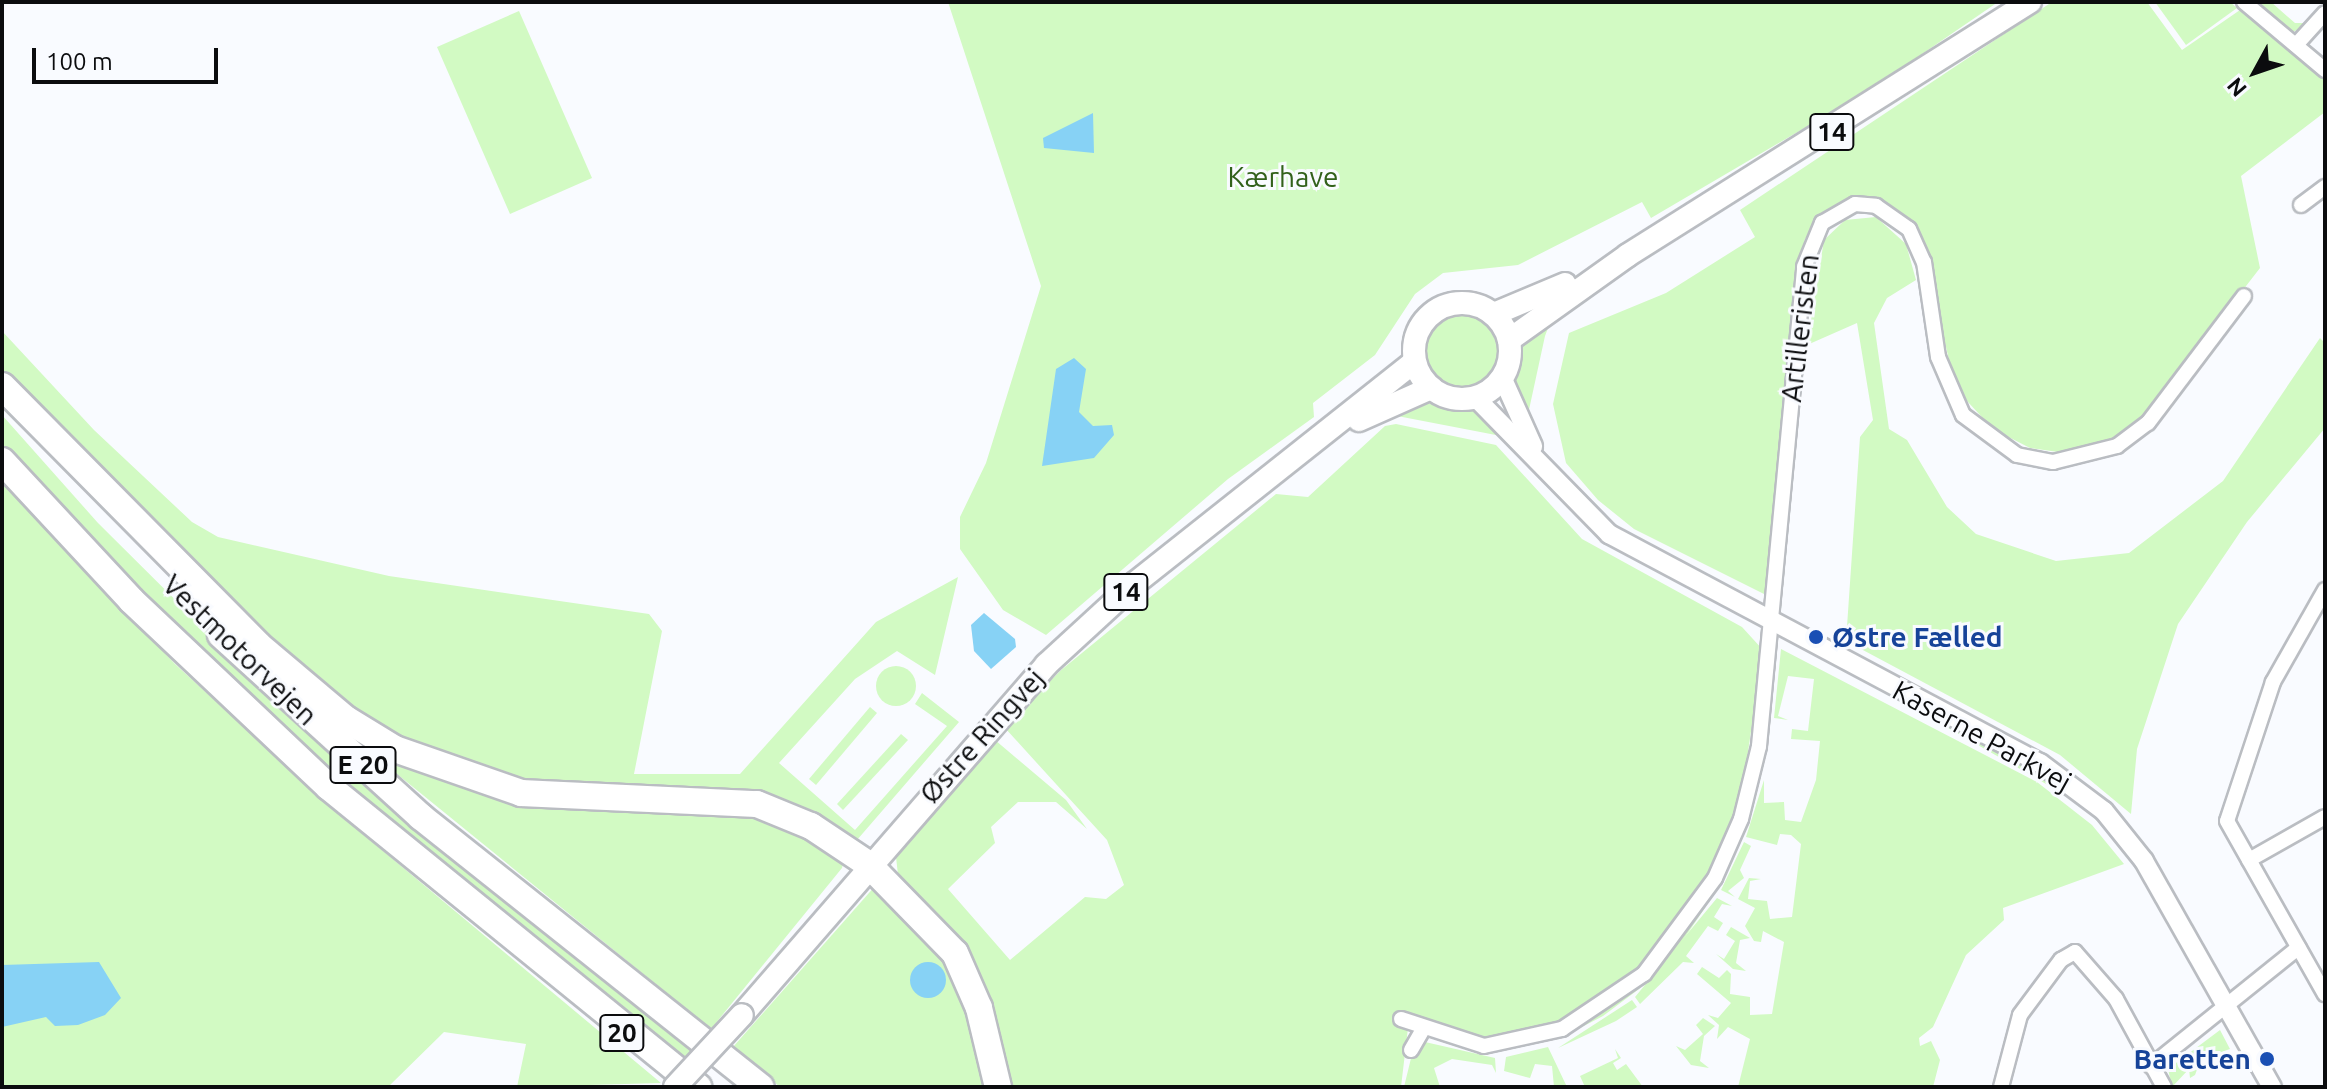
<!DOCTYPE html>
<html>
<head>
<meta charset="utf-8">
<style>
	body { margin:0 }
	#map { position:relative; width:2327px; height:1089px; overflow:hidden; background:#f9fbff; font-family:Ubuntu,sans-serif }
	div>[style] { position:absolute }
	[style*='--x'] { left:calc(var(--x)*1px); top:calc(var(--y)*1px); width:calc(var(--w)*1px); rotate:calc(var(--a)*1deg) }
	.green>* { inset:0; background:#d2fac3 }
	.round { border-radius:50% }
	.water>* { inset:0; background:#87d2f5 }
	.roads { filter:drop-shadow(2px 0 #babdc2) drop-shadow(-2px 0 #babdc2) drop-shadow(0 2px #babdc2) drop-shadow(0 -2px #babdc2) }
	.minor>* { height:14px; margin:-7px; padding:0 7px; transform-origin:7px; border-radius:7px; background:#fff }
	.tertiary>* { height:18px; margin:-9px; padding:0 9px; transform-origin:9px; border-radius:9px; background:#fff }
	.primary>* { height:22px; margin:-11px; padding:0 11px; transform-origin:11px; border-radius:11px; background:#fff }
	.primary>.ring { margin:-11px; padding:0; box-sizing:content-box; background:none; border:22px solid #fff; border-radius:50% }
	.motorway>* { height:26px; margin:-13px; padding:0 13px; transform-origin:13px; border-radius:13px; background:#fff }
	.bridges { filter:drop-shadow(2px 0 #babdc2) drop-shadow(-2px 0 #babdc2) drop-shadow(0 2px #babdc2) drop-shadow(0 -2px #babdc2) }
	.primary-bridge>* { height:22px; margin:-11px; padding:0 11px; transform-origin:11px; border-radius:11px; background:#fff }
	.dots>* { width:22px; height:22px; translate:-50% -50%; box-sizing:border-box; border:4px solid #f9fbff; border-radius:50% }
	span { translate:-50% -50%; white-space:nowrap; text-align:center; line-height:1.15; -webkit-text-stroke:6px #f9fbff; paint-order:stroke }
	.shield-label span { padding:2px 6px; background:#f9fbff; border:2px solid; border-radius:6px; -webkit-text-stroke-width:0 }
	.shield-label { font-size:26px; color:#0b0c0e; font-weight:700 }
	.park-label { font-size:28px; color:#32611b }
	.street-label { font-size:28px; color:#0b0c0e }
	.transit-label { font-size:28px; color:#164399; font-weight:700 }
	.left { translate:0 -50%; text-align:left }
	.right { translate:-100% -50%; text-align:right }
	.frame { position:absolute; inset:0; border:4px solid #0b0c0e; pointer-events:none }
	.north { position:absolute; left:2215px; top:32px; width:80px; height:80px; -webkit-text-stroke:6px #f9fbff; paint-order:stroke; rotate:230deg; font-size:22px; font-weight:700; line-height:32px; text-align:center; color:#0b0c0e }
	.north::after { content:''; display:block; margin:auto; width:28px; height:36px; background:#0b0c0e; clip-path:polygon(50% 0,100% 100%,50% 72%,0 100%) }
	.scale { position:absolute; left:32px; top:48px; width:186px; height:36px; box-sizing:border-box; border:4px solid #0b0c0e; border-top:0; padding-left:10px; font-size:24px; line-height:28px; white-space:nowrap; color:#0b0c0e; -webkit-text-stroke:6px #f9fbff; paint-order:stroke }
</style>
</head>
<body>
<div id="map">
	<div class="green">
		<i style="clip-path:polygon(948px 2px,1998px 2px,1871px 89px,1651px 218px,1642px 202px,1518px 265px,1443px 273px,1415px 294px,1375px 355px,1313px 403px,1314px 417px,1228px 479px,1046px 635px,1003px 610px,960px 549px,960px 517px,986px 463px,1041px 286px)"></i>
		<i style="clip-path:polygon(2052px 2px,2147px 2px,2182px 50px,2240px 10px,2325px 80px,2325px 112px,2241px 176px,2260px 268px,2153px 406px,2121px 435px,2065px 453px,2030px 448px,1993px 429px,1967px 401px,1950px 364px,1918px 229px,1877px 197px,1849px 199px,1823px 213px,1805px 239px,1797px 273px,1766px 595px,1634px 529px,1598px 500px,1566px 463px,1553px 404px,1569px 333px,1666px 293px,1755px 237px,1740px 210px)"></i>
		<i style="clip-path:polygon(2155px 2px,2230px 2px,2237px 8px,2186px 45px)"></i>
		<i style="clip-path:polygon(2255px 2px,2271px 2px,2295px 23px,2307px 23px,2292px 33px)"></i>
		<i style="clip-path:polygon(519px 11px,592px 178px,510px 214px,437px 47px)"></i>
		<i style="clip-path:polygon(1876px 217px,1906px 244px,1916px 280px,1887px 298px,1874px 323px,1889px 429px,1907px 440px,1947px 507px,1976px 534px,2056px 561px,2129px 553px,2223px 481px,2320px 338px,2325px 343px,2325px 428px,2247px 522px,2178px 624px,2137px 749px,2131px 814px,2060px 755px,1846px 641px,1860px 437px,1873px 420px,1857px 323px,1807px 345px,1824px 240px,1845px 220px)"></i>
		<i class="round" style="left:1424px;top:314px;width:74px;height:74px"></i>
		<i style="clip-path:polygon(1551px 320px,1545px 336px,1527px 419px,1511px 381px,1519px 346px)"></i>
		<i style="clip-path:polygon(2px 331px,94px 430px,192px 522px,218px 537px,389px 576px,649px 614px,662px 631px,634px 774px,740px 774px,876px 622px,958px 577px,935px 675px,897px 651px,855px 679px,779px 763px,855px 830px,947px 726px,915px 704px,922px 693px,959px 722px,857px 840px,805px 808px,748px 789px,580px 789px,491px 776px,408px 744px,311px 681px,31px 404px,2px 372px)"></i>
		<i style="clip-path:polygon(1420px 403px,1480px 409px,1501px 436px,1392px 415px)"></i>
		<i style="clip-path:polygon(2px 415px,98px 523px,270px 694px,696px 1046px,681px 1062px,359px 802px,164px 623px,2px 449px)"></i>
		<i style="clip-path:polygon(1396px 424px,1496px 445px,1582px 539px,1742px 627px,1763px 650px,1740px 806px,1703px 888px,1633px 979px,1573px 1015px,1527px 1035px,1491px 1039px,1408px 1028px,1401px 1087px,1008px 1087px,1000px 1060px,898px 875px,896px 857px,995px 740px,1066px 800px,1087px 829px,1056px 802px,1018px 802px,991px 827px,995px 843px,948px 889px,1010px 960px,1085px 897px,1106px 899px,1124px 885px,1107px 840px,1005px 728px,1060px 671px,1276px 494px,1308px 497px,1385px 426px)"></i>
		<i style="clip-path:polygon(1507px 440px,1604px 539px,1745px 619px,1603px 541px)"></i>
		<i style="clip-path:polygon(2px 480px,175px 664px,346px 820px,661px 1083px,517px 1087px,526px 1044px,444px 1032px,388px 1087px,2px 1087px)"></i>
		<i style="clip-path:polygon(1781px 649px,2037px 782px,2092px 825px,2124px 864px,2003px 908px,2004px 920px,1966px 955px,1933px 1027px,1919px 1038px,1920px 1046px,1931px 1041px,1940px 1060px,1933px 1087px,1738px 1087px,1750px 1039px,1728px 1027px,1717px 1039px,1719px 1025px,1708px 1015px,1718px 1018px,1731px 1003px,1697px 974px,1702px 967px,1719px 978px,1727px 970px,1731px 974px,1730px 994px,1750px 997px,1750px 1015px,1772px 1014px,1784px 942px,1763px 931px,1761px 942px,1754px 941px,1745px 926px,1755px 908px,1738px 899px,1749px 878px,1761px 879px,1750px 881px,1748px 899px,1767px 901px,1770px 919px,1792px 917px,1801px 844px,1791px 835px,1780px 834px,1777px 845px,1746px 837px,1764px 780px,1764px 803px,1784px 802px,1785px 820px,1801px 822px,1816px 780px,1820px 741px,1791px 739px,1792px 729px,1808px 731px,1814px 679px,1788px 676px,1778px 716px,1788px 720px,1774px 718px)"></i>
		<i style="clip-path:polygon(1827px 659px,2043px 773px,2085px 803px,2136px 862px,2207px 991px,2134px 863px,2083px 805px)"></i>
		<i class="round" style="left:876px;top:666px;width:40px;height:40px"></i>
		<i style="clip-path:polygon(312px 705px,437px 775px,752px 808px,844px 859px,842px 868px,711px 1029px)"></i>
		<i style="clip-path:polygon(870px 707px,877px 713px,816px 785px,809px 779px)"></i>
		<i style="clip-path:polygon(901px 734px,908px 740px,843px 810px,837px 804px)"></i>
		<i style="clip-path:polygon(1744px 842px,1751px 846px,1740px 870px,1744px 878px,1728px 891px,1735px 897px,1721px 890px)"></i>
		<i style="clip-path:polygon(876px 885px,950px 959px,991px 1087px,780px 1087px,733px 1047px)"></i>
		<i style="clip-path:polygon(1713px 896px,1679px 946px,1639px 989px,1603px 1016px,1557px 1040px,1638px 987px)"></i>
		<i style="clip-path:polygon(1717px 898px,1732px 906px,1722px 904px,1714px 917px,1723px 923px,1718px 931px,1708px 926px,1686px 956px,1694px 963px,1683px 962px,1640px 1004px,1635px 997px)"></i>
		<i style="clip-path:polygon(1731px 927px,1750px 938px,1740px 940px,1736px 963px,1746px 971px,1733px 969px,1716px 954px,1724px 959px,1735px 941px,1726px 935px)"></i>
		<i style="clip-path:polygon(1632px 1000px,1637px 1007px,1616px 1021px,1558px 1048px)"></i>
		<i style="clip-path:polygon(1703px 1018px,1715px 1026px,1704px 1036px,1700px 1061px,1709px 1068px,1691px 1065px,1676px 1046px,1685px 1050px,1703px 1034px,1696px 1025px)"></i>
		<i style="clip-path:polygon(2220px 1030px,2230px 1049px,2201px 1059px,2195px 1075px,2190px 1078px,2189px 1069px,2172px 1087px,2168px 1069px)"></i>
		<i style="clip-path:polygon(1425px 1042px,1495px 1058px,1496px 1073px,1492px 1065px,1452px 1059px,1434px 1068px,1440px 1087px,1404px 1087px,1413px 1050px)"></i>
		<i style="clip-path:polygon(1548px 1047px,1567px 1087px,1554px 1087px,1552px 1066px,1535px 1064px,1530px 1078px,1504px 1071px,1506px 1057px)"></i>
		<i style="clip-path:polygon(1615px 1049px,1621px 1058px,1613px 1063px,1617px 1070px,1626px 1064px,1643px 1087px,1585px 1087px,1580px 1076px,1618px 1058px)"></i>
	</div>
	<div class="water">
		<i style="clip-path:polygon(1093px 113px,1094px 153px,1044px 148px,1043px 138px)"></i>
		<i style="clip-path:polygon(1074px 358px,1086px 369px,1079px 412px,1093px 426px,1112px 425px,1114px 435px,1094px 458px,1042px 466px,1056px 369px)"></i>
		<i style="clip-path:polygon(984px 613px,1015px 639px,1016px 647px,991px 669px,974px 651px,971px 625px)"></i>
		<i class="round" style="left:910px;top:962px;width:36px;height:36px"></i>
		<i style="clip-path:polygon(99px 962px,121px 998px,105px 1015px,78px 1025px,55px 1026px,46px 1017px,2px 1027px,2px 965px)"></i>
	</div>
	<div class="roads">
		<div class="minor">
			<i style="--x:2244;--y:2;--w:106;--a:40"></i>
			<i style="--x:2296;--y:45;--w:43;--a:-47.8"></i>
			<i style="--x:2301;--y:205;--w:30;--a:-37"></i>
			<i style="--x:2325;--y:590;--w:106;--a:119.5"></i>
			<i style="--x:2273;--y:682;--w:146;--a:108.3"></i>
			<i style="--x:2227;--y:821;--w:199;--a:60.5"></i>
			<i style="--x:2249;--y:860;--w:87;--a:-29.5"></i>
			<i style="--x:1401;--y:1019;--w:87;--a:18"></i>
			<i style="--x:1484;--y:1046;--w:80;--a:-12.3"></i>
			<i style="--x:1562;--y:1029;--w:99;--a:-33.9"></i>
			<i style="--x:1644;--y:974;--w:119;--a:-53.5"></i>
			<i style="--x:1715;--y:878;--w:64;--a:-66.2"></i>
			<i style="--x:1741;--y:819;--w:75;--a:-76.1"></i>
			<i style="--x:1759;--y:746;--w:481;--a:-84.6"></i>
			<i style="--x:1804;--y:267;--w:48;--a:-67.8"></i>
			<i style="--x:1822;--y:223;--w:38;--a:-30"></i>
			<i style="--x:1855;--y:204;--w:21;--a:5"></i>
			<i style="--x:1876;--y:206;--w:40;--a:34.9"></i>
			<i style="--x:1909;--y:229;--w:36;--a:66"></i>
			<i style="--x:1924;--y:262;--w:96;--a:81.6"></i>
			<i style="--x:1938;--y:357;--w:63;--a:66.7"></i>
			<i style="--x:1963;--y:415;--w:67;--a:36.5"></i>
			<i style="--x:2017;--y:455;--w:37;--a:11"></i>
			<i style="--x:2053;--y:462;--w:66;--a:-14"></i>
			<i style="--x:2117;--y:446;--w:39;--a:-37"></i>
			<i style="--x:2148;--y:423;--w:159;--a:-52.9"></i>
			<i style="--x:1411;--y:1050;--w:24;--a:-60"></i>
			<i style="--x:2151;--y:1066;--w:189;--a:-38.8"></i>
			<i style="--x:2001;--y:1087;--w:74;--a:-75.2"></i>
			<i style="--x:2020;--y:1015;--w:69;--a:-53.3"></i>
			<i style="--x:2061;--y:960;--w:16;--a:-30"></i>
			<i style="--x:2075;--y:952;--w:62;--a:48.9"></i>
			<i style="--x:2116;--y:999;--w:100;--a:61.4"></i>
		</div>
		<div class="tertiary">
			<i style="--x:1502;--y:377;--w:76;--a:65.8"></i>
			<i style="--x:1475;--y:397;--w:192;--a:45.6"></i>
			<i style="--x:1609;--y:534;--w:488;--a:28"></i>
			<i style="--x:2040;--y:763;--w:80;--a:36.9"></i>
			<i style="--x:2104;--y:811;--w:64;--a:51.3"></i>
			<i style="--x:2144;--y:861;--w:260;--a:60.5"></i>
		</div>
		<div class="primary">
			<i class="ring" style="left:1414px;top:303px;width:74px;height:74px"></i>
			<i style="--x:1494;--y:314;--w:77;--a:-22.9"></i>
			<i style="--x:1509;--y:340;--w:146;--a:-35.5"></i>
			<i style="--x:1628;--y:255;--w:475;--a:-32.2"></i>
			<i style="--x:1359;--y:420;--w:79;--a:-24"></i>
			<i style="--x:742;--y:1015;--w:464;--a:-49"></i>
			<i style="--x:1046;--y:665;--w:120;--a:-42.6"></i>
			<i style="--x:1134;--y:584;--w:357;--a:-38.4"></i>
		</div>
		<div class="motorway">
			<i style="--x:2;--y:386;--w:364;--a:45.3"></i>
			<i style="--x:258;--y:645;--w:115;--a:40.1"></i>
			<i style="--x:346;--y:719;--w:57;--a:31.5"></i>
			<i style="--x:395;--y:749;--w:133;--a:19.2"></i>
			<i style="--x:521;--y:793;--w:236;--a:2.7"></i>
			<i style="--x:757;--y:804;--w:58;--a:22.2"></i>
			<i style="--x:811;--y:826;--w:69;--a:33.7"></i>
			<i style="--x:868;--y:864;--w:124;--a:45.7"></i>
			<i style="--x:955;--y:953;--w:60;--a:66.4"></i>
			<i style="--x:979;--y:1008;--w:81;--a:76.5"></i>
			<i style="--x:2;--y:461;--w:190;--a:47.1"></i>
			<i style="--x:131;--y:600;--w:272;--a:43.4"></i>
			<i style="--x:329;--y:787;--w:476;--a:39.1"></i>
			<i style="--x:221;--y:635;--w:270;--a:42.3"></i>
			<i style="--x:421;--y:817;--w:434;--a:38.5"></i>
		</div>
	</div>
	<div class="bridges">
		<div class="primary-bridge">
			<i style="--x:675;--y:1087;--w:98;--a:-47.1"></i>
		</div>
	</div>
	<div class="dots">
		<i style="left:1816px;top:637px;background:#1a4fb4"></i>
		<i style="left:2267px;top:1059px;background:#1a4fb4"></i>
	</div>
	<div class="shield-label">
		<span style="left:1832px;top:132px">14</span>
		<span style="left:1126px;top:592px">14</span>
		<span style="left:363px;top:765px">E 20</span>
		<span style="left:622px;top:1033px">20</span>
	</div>
	<div class="park-label">
		<span style="left:1283px;top:177px">Kærhave</span>
	</div>
	<div class="street-label">
		<span style="left:1800px;top:328px;rotate:-83deg">Artilleristen</span>
		<span style="left:240px;top:650px;rotate:44deg">Vestmotorvejen</span>
		<span style="left:982px;top:736px;rotate:-48deg">Østre Ringvej</span>
		<span style="left:1982px;top:736px;rotate:29deg">Kaserne Parkvej</span>
	</div>
	<div class="transit-label">
		<span class="left" style="left:1832px;top:637px">Østre Fælled</span>
		<span class="right" style="left:2251px;top:1059px">Baretten</span>
	</div>
	<div class="frame"></div>
	<div class="north">N</div>
	<div class="scale">100 m</div>
</div>
</body>
</html>
